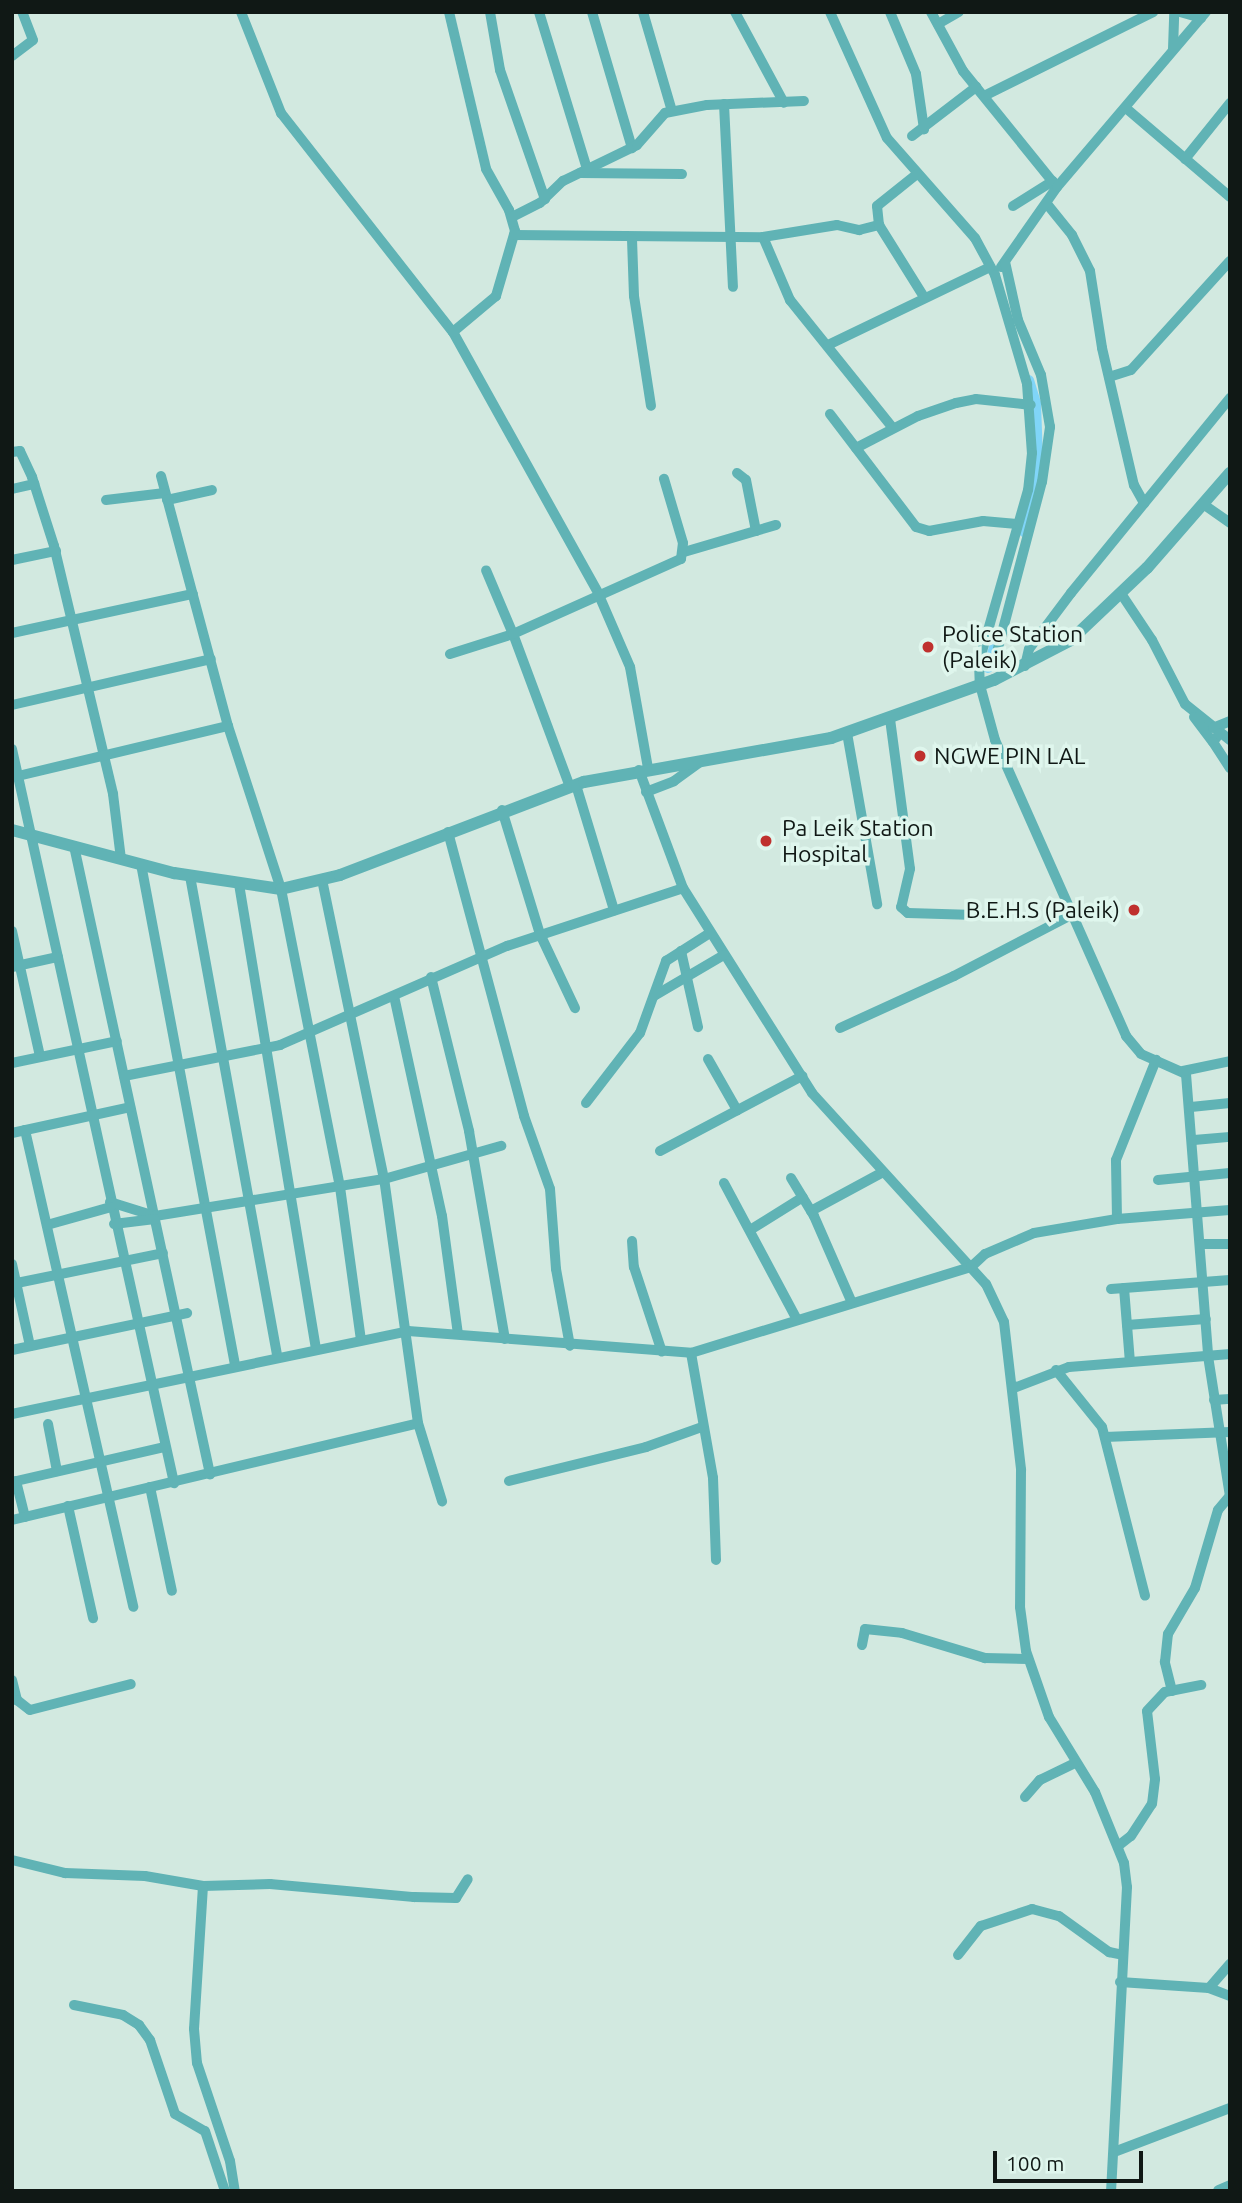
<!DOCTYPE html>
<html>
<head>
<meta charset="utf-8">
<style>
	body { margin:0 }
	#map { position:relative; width:1242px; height:2203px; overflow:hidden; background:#d2e9e0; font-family:Ubuntu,sans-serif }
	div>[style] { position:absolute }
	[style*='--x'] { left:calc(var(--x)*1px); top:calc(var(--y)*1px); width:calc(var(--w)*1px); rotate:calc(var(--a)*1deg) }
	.canal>* { height:10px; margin:-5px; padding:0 5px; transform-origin:5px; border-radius:5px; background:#80d5f8 }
	.minor>* { height:10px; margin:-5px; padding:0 5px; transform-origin:5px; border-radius:5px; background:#60b3b5 }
	.tertiary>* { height:12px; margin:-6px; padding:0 6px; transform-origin:6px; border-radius:6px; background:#60b3b5 }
	.dots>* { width:19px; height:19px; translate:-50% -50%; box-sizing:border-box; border:4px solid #dff6ed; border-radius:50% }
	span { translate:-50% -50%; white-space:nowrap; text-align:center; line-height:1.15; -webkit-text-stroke:7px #dff6ed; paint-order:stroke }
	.poi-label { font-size:23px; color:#101815 }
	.left { translate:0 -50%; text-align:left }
	.right { translate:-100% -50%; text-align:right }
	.frame { position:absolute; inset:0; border:14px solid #101815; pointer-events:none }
	.scale { position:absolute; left:993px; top:2151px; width:150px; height:32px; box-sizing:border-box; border:4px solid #101815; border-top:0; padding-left:9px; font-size:21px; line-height:24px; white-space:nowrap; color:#101815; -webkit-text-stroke:5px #dff6ed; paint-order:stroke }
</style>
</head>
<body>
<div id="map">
	<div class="canal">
		<i style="--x:1024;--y:532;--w:73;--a:-79"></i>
		<i style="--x:1038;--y:460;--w:57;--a:-92"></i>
		<i style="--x:1036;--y:403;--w:24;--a:-107"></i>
		<i style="--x:988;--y:668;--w:33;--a:-74"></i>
	</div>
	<div class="minor">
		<i style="--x:241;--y:12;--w:109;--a:68.4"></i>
		<i style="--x:281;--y:113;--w:278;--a:51.9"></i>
		<i style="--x:453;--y:332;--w:299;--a:60.9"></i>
		<i style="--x:598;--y:593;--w:81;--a:66.6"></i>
		<i style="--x:630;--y:667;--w:103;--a:79.9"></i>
		<i style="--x:449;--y:12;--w:161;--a:76.7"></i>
		<i style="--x:486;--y:169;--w:47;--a:60.7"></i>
		<i style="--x:509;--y:210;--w:22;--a:74"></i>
		<i style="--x:515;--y:231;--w:68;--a:106.3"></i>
		<i style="--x:496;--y:296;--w:56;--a:140.1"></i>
		<i style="--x:490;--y:12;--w:59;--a:80.2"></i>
		<i style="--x:500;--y:70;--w:137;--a:70.8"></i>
		<i style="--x:539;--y:12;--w:164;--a:73"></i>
		<i style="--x:592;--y:12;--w:142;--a:73.6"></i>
		<i style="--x:643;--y:12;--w:103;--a:73.7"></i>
		<i style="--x:735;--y:12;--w:103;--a:61.7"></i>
		<i style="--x:830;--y:12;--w:138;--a:65.7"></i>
		<i style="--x:887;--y:138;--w:133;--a:48.7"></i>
		<i style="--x:975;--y:238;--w:42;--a:61.6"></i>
		<i style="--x:995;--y:275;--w:114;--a:73.6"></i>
		<i style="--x:1027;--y:384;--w:69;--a:85.9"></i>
		<i style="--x:1032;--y:453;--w:37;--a:96"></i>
		<i style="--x:1028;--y:490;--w:179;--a:105.9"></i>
		<i style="--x:979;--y:662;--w:23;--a:88"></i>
		<i style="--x:980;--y:685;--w:57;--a:74.7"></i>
		<i style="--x:995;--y:740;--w:324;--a:66.1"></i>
		<i style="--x:1126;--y:1036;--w:23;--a:50"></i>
		<i style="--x:1141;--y:1054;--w:49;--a:24"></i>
		<i style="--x:1186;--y:1074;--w:283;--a:85.5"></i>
		<i style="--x:1208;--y:1356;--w:143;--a:81.1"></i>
		<i style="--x:890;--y:12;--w:67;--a:67.2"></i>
		<i style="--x:916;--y:74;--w:56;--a:81.7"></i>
		<i style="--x:931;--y:12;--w:67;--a:61.5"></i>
		<i style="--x:963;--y:71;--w:149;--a:51"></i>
		<i style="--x:1180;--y:12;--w:22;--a:16"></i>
		<i style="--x:938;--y:24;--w:24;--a:-30"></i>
		<i style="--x:1173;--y:49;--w:37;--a:-88"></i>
		<i style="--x:12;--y:56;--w:26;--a:-37"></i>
		<i style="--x:33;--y:40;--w:30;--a:-111"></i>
		<i style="--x:984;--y:96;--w:189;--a:-26.4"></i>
		<i style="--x:724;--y:104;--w:183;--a:87.2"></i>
		<i style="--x:1127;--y:109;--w:135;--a:40.5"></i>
		<i style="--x:912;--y:136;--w:81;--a:-37.4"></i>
		<i style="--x:1185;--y:159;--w:72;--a:-51.2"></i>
		<i style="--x:580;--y:173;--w:102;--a:0.6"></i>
		<i style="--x:1047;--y:204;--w:40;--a:51"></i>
		<i style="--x:1072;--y:235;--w:40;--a:63.4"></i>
		<i style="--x:1090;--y:271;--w:78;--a:81.1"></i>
		<i style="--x:1102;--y:348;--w:141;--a:76.9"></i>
		<i style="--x:1134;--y:485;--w:21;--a:61"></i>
		<i style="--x:1013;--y:206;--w:47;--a:-32"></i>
		<i style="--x:512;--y:217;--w:31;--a:-27"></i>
		<i style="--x:540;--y:203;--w:32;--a:-44"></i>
		<i style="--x:563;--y:181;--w:82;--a:-25.9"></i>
		<i style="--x:637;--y:145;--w:43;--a:-48.8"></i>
		<i style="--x:665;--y:113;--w:43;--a:-10.8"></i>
		<i style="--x:707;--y:105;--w:97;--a:-2.4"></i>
		<i style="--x:879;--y:225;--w:19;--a:-96"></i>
		<i style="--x:877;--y:206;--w:51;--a:-38.7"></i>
		<i style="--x:514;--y:235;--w:249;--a:0.5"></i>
		<i style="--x:763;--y:237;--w:69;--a:66.8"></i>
		<i style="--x:790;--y:300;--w:164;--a:51.2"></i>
		<i style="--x:763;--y:237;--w:75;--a:-9.2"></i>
		<i style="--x:837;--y:225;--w:23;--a:13"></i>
		<i style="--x:859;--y:230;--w:21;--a:-14"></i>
		<i style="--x:879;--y:225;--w:85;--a:58"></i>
		<i style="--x:632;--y:239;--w:57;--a:88"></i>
		<i style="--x:634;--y:296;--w:111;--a:81.2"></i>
		<i style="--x:1001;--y:267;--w:98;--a:-55"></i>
		<i style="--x:1057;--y:187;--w:230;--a:-49.6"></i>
		<i style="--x:828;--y:345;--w:180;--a:-25.7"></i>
		<i style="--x:1109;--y:377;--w:23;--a:-18"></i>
		<i style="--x:1131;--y:370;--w:147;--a:-47.8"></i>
		<i style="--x:830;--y:414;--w:142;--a:52.7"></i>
		<i style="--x:916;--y:527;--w:14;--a:17"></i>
		<i style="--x:929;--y:531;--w:55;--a:-10.5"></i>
		<i style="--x:983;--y:521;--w:34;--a:5"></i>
		<i style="--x:856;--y:448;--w:70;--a:-27.3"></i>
		<i style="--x:918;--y:416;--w:40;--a:-18.9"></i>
		<i style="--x:956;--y:403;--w:20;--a:-11"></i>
		<i style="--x:976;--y:399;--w:55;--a:6.2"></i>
		<i style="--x:12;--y:452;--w:8;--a:-7"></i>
		<i style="--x:20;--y:451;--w:29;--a:65"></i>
		<i style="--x:32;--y:477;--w:72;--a:72.3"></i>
		<i style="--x:54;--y:546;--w:255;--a:76.6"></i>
		<i style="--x:113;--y:794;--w:65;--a:83"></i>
		<i style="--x:737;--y:473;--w:11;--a:38"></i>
		<i style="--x:746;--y:480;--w:52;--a:78.9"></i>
		<i style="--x:161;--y:476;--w:259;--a:75"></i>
		<i style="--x:228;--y:726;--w:171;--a:72"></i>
		<i style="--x:281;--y:889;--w:304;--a:78.8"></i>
		<i style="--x:340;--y:1187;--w:154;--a:82.2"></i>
		<i style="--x:12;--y:489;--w:23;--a:-13"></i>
		<i style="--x:106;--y:500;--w:59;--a:-6.8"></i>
		<i style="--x:167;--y:500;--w:46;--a:-12.5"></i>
		<i style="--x:1203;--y:504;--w:33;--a:35"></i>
		<i style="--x:684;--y:552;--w:96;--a:-16.4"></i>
		<i style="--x:12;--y:560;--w:45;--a:-11.6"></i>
		<i style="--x:1122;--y:595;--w:54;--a:56.3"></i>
		<i style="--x:1152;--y:640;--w:72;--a:62.7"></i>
		<i style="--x:1185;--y:704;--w:58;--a:38.7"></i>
		<i style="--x:12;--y:633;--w:185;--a:-12.2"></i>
		<i style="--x:998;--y:648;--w:172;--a:-75.2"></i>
		<i style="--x:1042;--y:482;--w:56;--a:-81.7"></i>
		<i style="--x:1050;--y:427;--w:53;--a:-99.8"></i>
		<i style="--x:1041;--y:375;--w:60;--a:-112.7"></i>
		<i style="--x:1018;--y:320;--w:59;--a:-102.6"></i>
		<i style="--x:450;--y:654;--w:66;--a:-17.6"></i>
		<i style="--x:513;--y:634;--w:69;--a:-112.9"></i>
		<i style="--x:1025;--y:666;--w:17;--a:-77"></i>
		<i style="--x:1029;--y:649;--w:70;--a:-53.1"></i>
		<i style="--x:1071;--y:593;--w:252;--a:-50.8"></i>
		<i style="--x:12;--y:705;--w:204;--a:-13"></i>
		<i style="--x:1194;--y:717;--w:31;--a:53"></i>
		<i style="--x:890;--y:719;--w:151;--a:82.4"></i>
		<i style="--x:910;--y:869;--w:39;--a:103"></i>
		<i style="--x:901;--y:907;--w:9;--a:41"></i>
		<i style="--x:908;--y:913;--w:67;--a:1.7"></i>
		<i style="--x:1213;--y:728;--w:18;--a:-22"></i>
		<i style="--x:847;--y:733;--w:174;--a:80"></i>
		<i style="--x:1220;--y:733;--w:11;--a:128"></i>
		<i style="--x:1213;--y:742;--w:31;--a:57"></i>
		<i style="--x:12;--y:749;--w:752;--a:77.55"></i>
		<i style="--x:639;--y:770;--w:126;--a:69.6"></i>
		<i style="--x:683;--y:888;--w:242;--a:57.8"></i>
		<i style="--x:812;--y:1093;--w:258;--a:47.7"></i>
		<i style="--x:986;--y:1284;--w:42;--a:64.7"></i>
		<i style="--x:1004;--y:1322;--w:149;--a:83.4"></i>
		<i style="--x:1021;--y:1470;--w:137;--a:90.4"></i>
		<i style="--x:1020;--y:1607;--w:44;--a:82.2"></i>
		<i style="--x:1026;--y:1651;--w:70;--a:70.8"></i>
		<i style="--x:1049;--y:1717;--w:88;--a:58.5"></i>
		<i style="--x:1095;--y:1792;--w:77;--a:67.8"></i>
		<i style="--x:1124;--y:1863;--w:24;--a:83"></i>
		<i style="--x:1127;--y:1887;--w:304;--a:93"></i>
		<i style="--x:18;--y:776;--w:216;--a:-13.4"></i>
		<i style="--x:576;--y:785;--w:131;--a:73.1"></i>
		<i style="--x:570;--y:787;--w:163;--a:-110.4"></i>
		<i style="--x:513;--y:634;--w:184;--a:-24.1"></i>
		<i style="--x:681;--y:559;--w:16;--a:-83"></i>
		<i style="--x:683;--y:543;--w:67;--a:-106.5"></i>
		<i style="--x:646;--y:792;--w:30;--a:-21"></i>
		<i style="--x:674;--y:781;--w:32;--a:-36"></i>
		<i style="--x:502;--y:810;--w:130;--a:73"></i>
		<i style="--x:540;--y:934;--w:82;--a:64.7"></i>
		<i style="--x:448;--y:832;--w:294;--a:75"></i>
		<i style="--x:524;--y:1116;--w:77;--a:70.4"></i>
		<i style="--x:550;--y:1189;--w:80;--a:85.7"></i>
		<i style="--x:556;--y:1269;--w:78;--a:79.7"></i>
		<i style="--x:74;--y:846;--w:643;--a:77.78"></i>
		<i style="--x:141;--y:864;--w:510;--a:79.37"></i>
		<i style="--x:190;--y:876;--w:488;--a:79.7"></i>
		<i style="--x:239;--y:884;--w:470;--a:80.6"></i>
		<i style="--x:12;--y:931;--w:128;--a:77.4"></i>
		<i style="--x:681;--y:951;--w:78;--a:77.4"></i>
		<i style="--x:12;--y:967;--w:47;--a:-12.3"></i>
		<i style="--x:431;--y:977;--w:159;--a:76.1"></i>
		<i style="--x:469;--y:1131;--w:211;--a:80.2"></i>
		<i style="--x:394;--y:996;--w:225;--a:77.7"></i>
		<i style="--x:442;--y:1216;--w:119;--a:82.3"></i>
		<i style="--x:654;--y:996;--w:81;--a:-30.4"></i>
		<i style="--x:840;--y:1028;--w:125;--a:-24.5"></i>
		<i style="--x:954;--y:976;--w:134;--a:-27.5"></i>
		<i style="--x:708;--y:1059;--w:59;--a:60.4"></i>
		<i style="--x:12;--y:1063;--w:107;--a:-11.8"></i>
		<i style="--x:1183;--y:1071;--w:48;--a:-12"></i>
		<i style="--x:124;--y:1076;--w:159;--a:-11.2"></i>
		<i style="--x:280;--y:1045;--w:248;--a:-23.6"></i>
		<i style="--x:507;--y:946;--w:185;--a:-18.2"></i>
		<i style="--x:586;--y:1103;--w:88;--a:-52.4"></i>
		<i style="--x:640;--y:1033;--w:77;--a:-70.1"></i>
		<i style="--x:666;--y:961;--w:52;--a:-32.5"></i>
		<i style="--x:1191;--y:1107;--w:39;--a:-6"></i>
		<i style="--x:25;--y:1130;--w:489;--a:77.2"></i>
		<i style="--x:12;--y:1133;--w:121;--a:-12.4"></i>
		<i style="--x:1194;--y:1140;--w:36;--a:-5"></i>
		<i style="--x:660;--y:1151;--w:161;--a:-27.8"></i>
		<i style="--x:791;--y:1178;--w:44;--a:58.8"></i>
		<i style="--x:814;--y:1216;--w:95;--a:66.4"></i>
		<i style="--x:1158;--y:1180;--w:72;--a:-5.6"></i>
		<i style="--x:724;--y:1183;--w:155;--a:61.9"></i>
		<i style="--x:110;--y:1202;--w:47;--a:17.3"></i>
		<i style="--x:155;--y:1216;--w:232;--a:-9.2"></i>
		<i style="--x:384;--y:1179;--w:122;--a:-15.8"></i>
		<i style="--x:811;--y:1211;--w:82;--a:-28.4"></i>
		<i style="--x:1117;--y:1219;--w:59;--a:-91"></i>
		<i style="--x:1116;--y:1160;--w:108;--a:-68.2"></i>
		<i style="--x:114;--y:1224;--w:41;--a:-7"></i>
		<i style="--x:47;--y:1225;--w:66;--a:-15.7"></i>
		<i style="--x:750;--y:1230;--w:62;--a:-31.9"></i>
		<i style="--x:632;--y:1241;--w:26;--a:86"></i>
		<i style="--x:634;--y:1267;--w:89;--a:71.8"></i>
		<i style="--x:1202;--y:1244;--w:28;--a:0"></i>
		<i style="--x:12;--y:1264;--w:84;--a:77.6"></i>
		<i style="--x:12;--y:1284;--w:154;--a:-11.6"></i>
		<i style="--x:1124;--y:1288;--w:74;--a:85.4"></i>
		<i style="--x:1111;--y:1289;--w:119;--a:-4.3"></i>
		<i style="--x:1127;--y:1325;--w:79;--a:-4.3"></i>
		<i style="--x:12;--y:1350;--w:179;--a:-11.9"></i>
		<i style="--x:691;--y:1353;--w:127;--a:80"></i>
		<i style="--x:713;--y:1478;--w:82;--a:87.9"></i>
		<i style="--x:1056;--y:1370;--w:73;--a:51.1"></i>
		<i style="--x:1102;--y:1427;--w:174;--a:75.7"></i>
		<i style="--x:1014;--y:1388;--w:59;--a:-20.9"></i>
		<i style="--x:1069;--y:1367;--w:162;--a:-4.6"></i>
		<i style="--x:1214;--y:1400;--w:16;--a:-4"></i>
		<i style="--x:12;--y:1414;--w:405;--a:-11.8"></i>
		<i style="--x:408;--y:1331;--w:284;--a:4.4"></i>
		<i style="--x:691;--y:1353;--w:293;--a:-17.1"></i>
		<i style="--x:971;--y:1267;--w:19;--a:-43"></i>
		<i style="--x:985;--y:1254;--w:53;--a:-23.2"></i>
		<i style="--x:1034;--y:1233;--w:84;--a:-9.6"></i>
		<i style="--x:1117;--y:1219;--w:113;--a:-4.6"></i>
		<i style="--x:418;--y:1423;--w:82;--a:72.9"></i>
		<i style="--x:48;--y:1424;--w:48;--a:79.2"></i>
		<i style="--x:1105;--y:1437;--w:125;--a:-2.3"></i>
		<i style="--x:16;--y:1481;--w:37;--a:76"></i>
		<i style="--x:509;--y:1481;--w:141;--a:-13.9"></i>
		<i style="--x:646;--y:1447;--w:59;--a:-19.7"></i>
		<i style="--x:12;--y:1482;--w:157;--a:-12.9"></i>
		<i style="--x:150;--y:1487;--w:106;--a:78.1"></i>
		<i style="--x:68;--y:1506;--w:115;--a:77.4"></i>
		<i style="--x:12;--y:1520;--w:417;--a:-13.4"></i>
		<i style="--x:418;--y:1423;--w:246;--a:-97.9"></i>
		<i style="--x:384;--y:1179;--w:305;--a:-101.7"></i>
		<i style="--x:862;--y:1645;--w:16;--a:-79"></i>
		<i style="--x:865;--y:1629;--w:37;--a:6"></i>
		<i style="--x:902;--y:1633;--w:87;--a:16.8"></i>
		<i style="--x:985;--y:1658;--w:43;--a:1.3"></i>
		<i style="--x:12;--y:1680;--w:21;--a:76"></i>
		<i style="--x:17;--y:1700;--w:16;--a:38"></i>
		<i style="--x:30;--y:1710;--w:104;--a:-14.4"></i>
		<i style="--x:1172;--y:1691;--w:30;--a:-104"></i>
		<i style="--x:1165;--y:1662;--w:28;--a:-84"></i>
		<i style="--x:1168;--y:1634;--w:53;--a:-59.6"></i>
		<i style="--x:1195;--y:1588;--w:81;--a:-73.6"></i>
		<i style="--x:1218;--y:1510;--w:17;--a:-50"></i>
		<i style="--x:1025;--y:1797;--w:23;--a:-49"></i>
		<i style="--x:1040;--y:1780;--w:39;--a:-26"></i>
		<i style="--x:1118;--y:1846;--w:16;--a:-38"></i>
		<i style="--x:1131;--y:1836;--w:38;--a:-57"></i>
		<i style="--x:1152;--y:1804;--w:25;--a:-83"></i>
		<i style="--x:1155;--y:1779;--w:68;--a:-96.7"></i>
		<i style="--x:1147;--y:1711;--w:26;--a:-47"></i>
		<i style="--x:1165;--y:1692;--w:37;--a:-11"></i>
		<i style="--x:12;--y:1860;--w:55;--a:13.8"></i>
		<i style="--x:65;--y:1873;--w:80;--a:2.1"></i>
		<i style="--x:145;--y:1876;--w:59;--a:9.8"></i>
		<i style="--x:203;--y:1886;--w:67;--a:-1.7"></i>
		<i style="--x:270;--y:1884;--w:145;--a:5.2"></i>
		<i style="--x:414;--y:1897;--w:42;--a:1.4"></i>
		<i style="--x:456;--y:1898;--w:22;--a:-58"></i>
		<i style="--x:203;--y:1886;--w:143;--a:93.6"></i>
		<i style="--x:194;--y:2029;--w:34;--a:85"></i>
		<i style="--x:197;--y:2063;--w:103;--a:71.4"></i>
		<i style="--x:230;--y:2161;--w:30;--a:81"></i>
		<i style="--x:958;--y:1955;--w:37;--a:-52"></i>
		<i style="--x:981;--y:1926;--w:54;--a:-18.4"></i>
		<i style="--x:1032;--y:1909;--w:28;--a:15"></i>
		<i style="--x:1059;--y:1916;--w:62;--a:35.8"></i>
		<i style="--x:1109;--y:1952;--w:14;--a:12"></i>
		<i style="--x:1120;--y:1982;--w:89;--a:3.9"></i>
		<i style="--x:1209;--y:1988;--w:22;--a:21"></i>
		<i style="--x:1209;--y:1988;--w:32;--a:-49"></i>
		<i style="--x:74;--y:2005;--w:50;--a:11.5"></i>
		<i style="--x:123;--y:2015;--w:19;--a:32"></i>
		<i style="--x:139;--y:2025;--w:19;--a:54"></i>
		<i style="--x:150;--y:2040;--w:78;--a:71.3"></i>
		<i style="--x:175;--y:2114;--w:34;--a:30"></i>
		<i style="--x:205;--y:2131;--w:63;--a:71.6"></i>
		<i style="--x:1114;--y:2152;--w:124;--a:-20.8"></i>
	</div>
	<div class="tertiary">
		<i style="--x:12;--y:830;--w:168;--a:14.9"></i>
		<i style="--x:174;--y:873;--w:108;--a:8.5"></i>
		<i style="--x:281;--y:889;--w:61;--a:-13.3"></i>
		<i style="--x:340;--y:875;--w:261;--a:-20.9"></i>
		<i style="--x:584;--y:782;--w:251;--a:-10.1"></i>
		<i style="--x:831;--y:738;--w:173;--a:-19.6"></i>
		<i style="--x:994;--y:680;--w:87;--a:-27.5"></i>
		<i style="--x:1071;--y:640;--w:105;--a:-43.5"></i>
		<i style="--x:1147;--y:568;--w:126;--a:-48.9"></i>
		<i style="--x:1219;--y:2191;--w:12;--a:-24"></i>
	</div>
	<div class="dots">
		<i style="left:928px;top:647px;background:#bf312e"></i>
		<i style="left:920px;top:756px;background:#bf312e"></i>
		<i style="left:766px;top:841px;background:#bf312e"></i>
		<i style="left:1134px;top:910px;background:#bf312e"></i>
	</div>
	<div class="poi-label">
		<span class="left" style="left:942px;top:647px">Police Station<br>(Paleik)</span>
		<span class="left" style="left:934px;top:756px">NGWE PIN LAL</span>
		<span class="left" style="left:782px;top:841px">Pa Leik Station<br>Hospital</span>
		<span class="right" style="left:1120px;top:910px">B.E.H.S (Paleik)</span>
	</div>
	<div class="frame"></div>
	<div class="scale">100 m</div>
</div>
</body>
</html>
